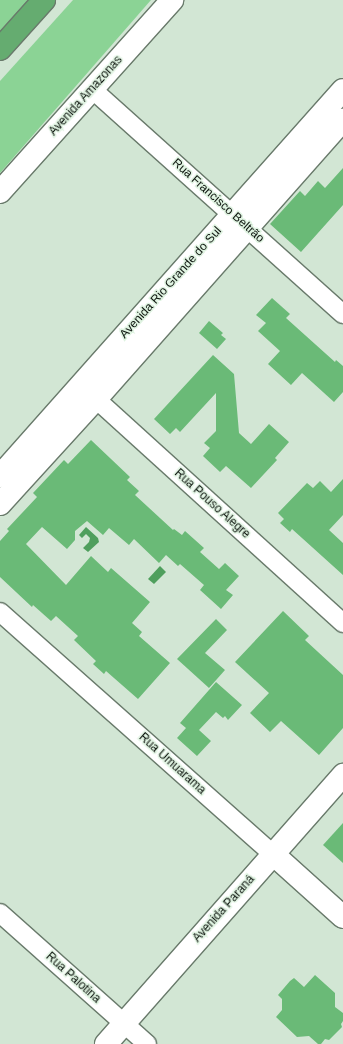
<!DOCTYPE html>
<html>
<head>
<meta charset="utf-8">
<style>
	body { margin:0 }
	#map { position:relative; width:343px; height:1044px; overflow:hidden; background:#d2e6d4; font-family:Helvetica,sans-serif }
	div>[style] { position:absolute }
	[style*='--x'] { left:calc(var(--x)*1px); top:calc(var(--y)*1px); width:calc(var(--w)*1px); rotate:calc(var(--a)*1deg) }
	.green>* { inset:0; background:#8bd395 }
	.water>* { inset:0; background:#4f9f5d }
	.building>* { inset:0; background:#6aba77 }
	.roads { filter:drop-shadow(1px 0 #697a6b) drop-shadow(-1px 0 #697a6b) drop-shadow(0 1px #697a6b) drop-shadow(0 -1px #697a6b) }
	.street>* { height:18px; margin:-9px; padding:0 9px; transform-origin:9px; border-radius:9px; background:#fff }
	.secondary>* { height:22px; margin:-11px; padding:0 11px; transform-origin:11px; border-radius:11px; background:#fff }
	.highway>* { height:22px; margin:-11px; padding:0 11px; transform-origin:11px; border-radius:11px; background:#65ac70 }
	span { translate:-50% -50%; white-space:nowrap; text-align:center; line-height:1.15; -webkit-text-stroke:3px #dff3e1; paint-order:stroke }
	.street-label { font-size:12px; color:#0e150f }
</style>
</head>
<body>
<div id="map">
	<div class="green">
		<i style="clip-path:polygon(0 0,29px 0,0 32px)"></i>
		<i style="clip-path:polygon(73px 0,151px 0,0 173px,0 81px)"></i>
	</div>
	<div class="water">
		<i style="clip-path:polygon(86px 527px,98px 538px,99px 542px,88px 552px,83px 548px,89px 542px,90px 538px,86px 534px,82px 538px,79px 535px)"></i>
		<i style="clip-path:polygon(160px 566px,166px 572px,154px 584px,148px 579px)"></i>
	</div>
	<div class="building">
		<i style="clip-path:polygon(343px 168px,343px 205px,301px 252px,270px 224px,300px 191px,305px 196px,318px 181px,325px 188px)"></i>
		<i style="clip-path:polygon(272px 298px,290px 314px,286px 318px,335px 362px,336px 360px,343px 366px,343px 392px,334px 402px,302px 373px,291px 385px,268px 364px,280px 351px,258px 331px,266px 323px,256px 315px)"></i>
		<i style="clip-path:polygon(209px 321px,223px 333px,221px 335px,226px 339px,217px 349px,199px 333px)"></i>
		<i style="clip-path:polygon(213px 355px,234px 374px,239px 433px,251px 444px,269px 424px,289px 442px,275px 458px,277px 460px,251px 488px,226px 466px,220px 472px,203px 456px,210px 448px,204px 443px,216px 431px,216px 393px,180px 432px,176px 428px,170px 434px,154px 419px)"></i>
		<i style="clip-path:polygon(91px 440px,130px 477px,127px 480px,139px 491px,135px 495px,173px 530px,174px 529px,182px 535px,185px 531px,204px 548px,200px 552px,219px 569px,225px 563px,239px 576px,226px 590px,233px 595px,221px 609px,200px 590px,204px 585px,180px 564px,178px 566px,166px 555px,159px 563px,134px 539px,129px 545px,109px 528px,103px 535px,87px 521px,75px 531px,75px 540px,67px 549px,42px 527px,26px 544px,66px 585px,91px 556px,108px 572px,111px 568px,150px 602px,132px 623px,142px 632px,139px 636px,170px 663px,138px 699px,106px 671px,104px 674px,93px 664px,96px 661px,74px 640px,78px 636px,56px 616px,51px 621px,33px 605px,32px 607px,0 577px,0 541px,9px 531px,7px 529px,37px 497px,33px 493px,64px 460px,68px 464px)"></i>
		<i style="clip-path:polygon(343px 479px,343px 515px,329px 530px,343px 543px,343px 575px,292px 529px,290px 532px,280px 523px,284px 519px,278px 513px,307px 483px,313px 488px,320px 481px,331px 492px)"></i>
		<i style="clip-path:polygon(283px 611px,309px 636px,305px 640px,343px 675px,343px 728px,319px 755px,281px 721px,270px 732px,250px 713px,269px 693px,235px 662px)"></i>
		<i style="clip-path:polygon(216px 619px,227px 630px,205px 653px,225px 670px,209px 688px,177px 659px)"></i>
		<i style="clip-path:polygon(216px 682px,242px 705px,228px 720px,225px 716px,223px 718px,216px 712px,199px 730px,211px 741px,197px 756px,177px 738px,186px 728px,180px 723px)"></i>
		<i style="clip-path:polygon(343px 823px,343px 863px,323px 845px)"></i>
		<i style="clip-path:polygon(315px 975px,335px 993px,335px 1007px,343px 1013px,343px 1021px,341px 1024px,342px 1027px,329px 1040px,325px 1039px,321px 1044px,318px 1044px,309px 1036px,297px 1037px,276px 1017px,282px 1010px,282px 999px,278px 995px,290px 981px,294px 978px,304px 987px)"></i>
	</div>
	<div class="roads">
		<div class="street">
			<i style="--x:92;--y:89;--w:337;--a:41.9"></i>
			<i style="--x:86;--y:390;--w:347;--a:42.2"></i>
			<i style="--x:0;--y:612;--w:365;--a:41.6"></i>
			<i style="--x:0;--y:913;--w:197;--a:41.7"></i>
		</div>
		<div class="secondary">
			<i style="--x:0;--y:192;--w:258;--a:-48.1"></i>
			<i style="--x:0;--y:476;--w:516;--a:-48.38"></i>
			<i style="--x:0;--y:504;--w:142;--a:-47.6"></i>
			<i style="--x:96;--y:399;--w:373;--a:-48.5"></i>
			<i style="--x:273;--y:854;--w:94;--a:42"></i>
			<i style="--x:106;--y:1044;--w:359;--a:-48.6"></i>
		</div>
		<div class="highway">
			<i style="--x:0;--y:49;--w:66;--a:-48.1"></i>
		</div>
	</div>
	<div class="street-label">
		<span style="left:86px;top:96px;rotate:-48deg">Avenida Amazonas</span>
		<span style="left:218px;top:201px;rotate:42deg">Rua Francisco Beltrão</span>
		<span style="left:171px;top:283px;rotate:-48deg">Avenida Rio Grande do Sul</span>
		<span style="left:212px;top:504px;rotate:42deg">Rua Pouso Alegre</span>
		<span style="left:172px;top:764px;rotate:42deg">Rua Umuarama</span>
		<span style="left:224px;top:909px;rotate:-48deg">Avenida Paraná</span>
		<span style="left:73px;top:978px;rotate:42deg">Rua Palotina</span>
	</div>
</div>
</body>
</html>
